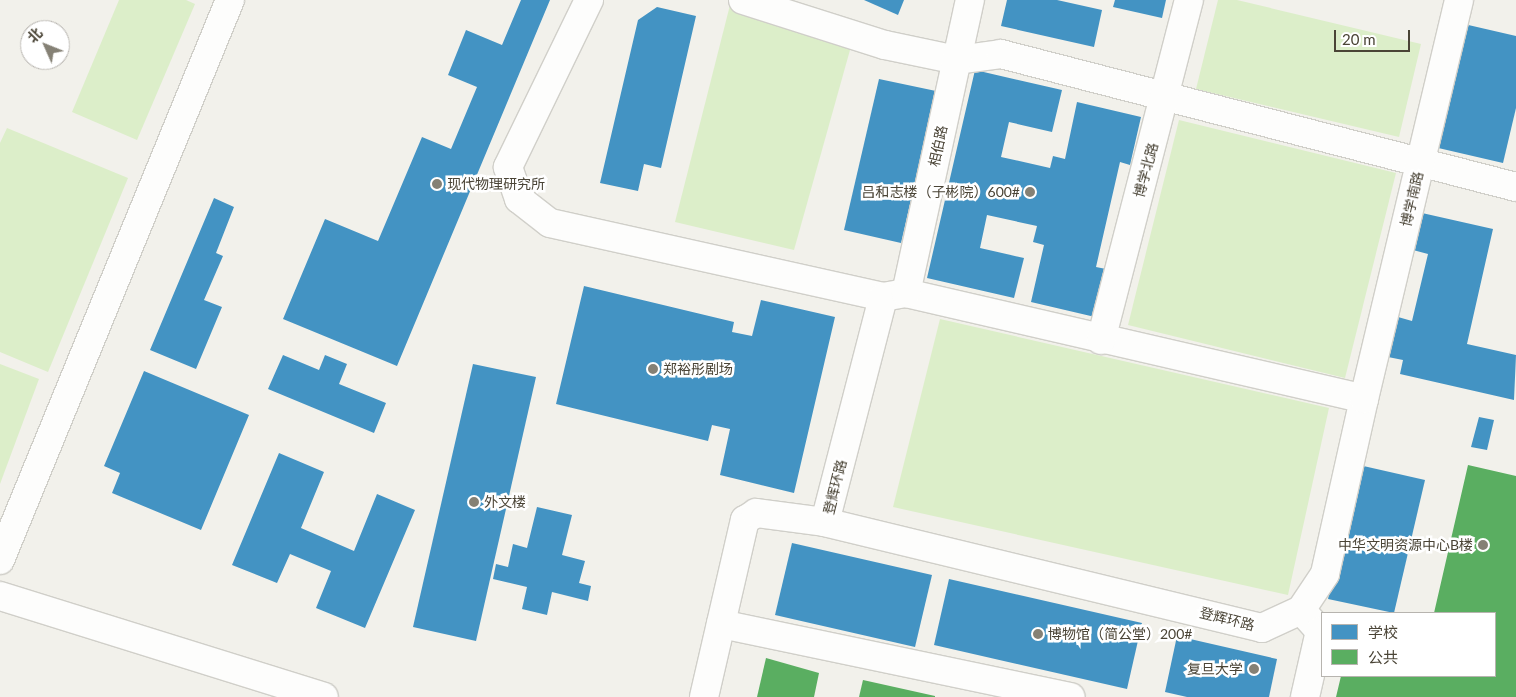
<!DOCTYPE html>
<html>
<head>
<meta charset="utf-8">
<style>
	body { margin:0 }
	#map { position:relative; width:1516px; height:697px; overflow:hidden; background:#f2f1eb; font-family:Lato,"Noto Sans SC",sans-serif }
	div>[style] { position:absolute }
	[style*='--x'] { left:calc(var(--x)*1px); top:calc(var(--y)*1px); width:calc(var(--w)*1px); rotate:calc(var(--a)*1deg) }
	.green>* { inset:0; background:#dceec9 }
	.schools>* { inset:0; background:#4393c3 }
	.public>* { inset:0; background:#5aae61 }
	.roads { filter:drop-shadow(1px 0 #d0cfc9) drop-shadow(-1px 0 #d0cfc9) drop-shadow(0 1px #d0cfc9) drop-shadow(0 -1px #d0cfc9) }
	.minor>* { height:28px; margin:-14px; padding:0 14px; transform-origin:14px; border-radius:14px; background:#fdfdfc }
	.dots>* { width:14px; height:14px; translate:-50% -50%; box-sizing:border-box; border:2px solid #fff; border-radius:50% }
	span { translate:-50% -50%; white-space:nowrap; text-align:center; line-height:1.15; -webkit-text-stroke:5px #fff; paint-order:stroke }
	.street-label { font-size:14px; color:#4a4436 }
	.poi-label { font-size:14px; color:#4a4436 }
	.left { translate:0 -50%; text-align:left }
	.right { translate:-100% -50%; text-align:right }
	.legend { position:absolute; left:1321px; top:612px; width:175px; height:65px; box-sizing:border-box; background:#fff; border:1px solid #b7b4af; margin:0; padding:6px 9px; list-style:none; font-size:15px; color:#4a4436 }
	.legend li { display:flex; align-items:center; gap:10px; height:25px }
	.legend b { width:25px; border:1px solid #b7b4af }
	.north { position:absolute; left:20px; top:20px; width:50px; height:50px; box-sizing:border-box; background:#fff; border:1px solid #b7b4af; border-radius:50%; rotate:314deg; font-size:14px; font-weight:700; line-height:20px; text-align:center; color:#4a4436 }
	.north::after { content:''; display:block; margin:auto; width:18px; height:22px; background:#858175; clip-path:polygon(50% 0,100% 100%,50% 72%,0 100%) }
	.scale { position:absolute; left:1334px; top:30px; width:76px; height:22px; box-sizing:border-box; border:2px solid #4a4436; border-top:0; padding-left:6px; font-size:15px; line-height:18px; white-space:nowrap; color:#4a4436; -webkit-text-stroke:4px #fff; paint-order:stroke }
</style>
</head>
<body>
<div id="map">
	<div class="green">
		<i style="clip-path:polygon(119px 0,186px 0,195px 4px,137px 140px,72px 112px)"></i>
		<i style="clip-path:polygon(1218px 0,1237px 0,1421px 44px,1399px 137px,1196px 89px)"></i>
		<i style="clip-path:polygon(730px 5px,848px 41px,850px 50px,794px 250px,675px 222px)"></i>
		<i style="clip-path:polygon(1179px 120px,1396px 173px,1345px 378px,1128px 325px)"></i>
		<i style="clip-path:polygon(7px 128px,128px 178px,48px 372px,0 352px,0 143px)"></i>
		<i style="clip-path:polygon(940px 319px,1329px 408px,1288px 595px,893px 507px)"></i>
		<i style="clip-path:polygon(0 364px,39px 379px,0 484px)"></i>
	</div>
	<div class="schools">
		<i style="clip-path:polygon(521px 0,550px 0,397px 366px,283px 319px,325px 219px,378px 241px,422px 137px,451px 149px,477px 87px,448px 75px,466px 30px,502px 45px)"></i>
		<i style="clip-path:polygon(864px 0,904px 0,898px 15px)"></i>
		<i style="clip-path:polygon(1007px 0,1057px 0,1102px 10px,1094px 47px,1001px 26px)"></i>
		<i style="clip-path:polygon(1115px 0,1166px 0,1162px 18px,1113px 7px)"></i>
		<i style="clip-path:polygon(657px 7px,696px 16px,661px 168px,644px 164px,638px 191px,600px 183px,638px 20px)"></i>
		<i style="clip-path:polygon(1464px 24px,1516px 36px,1516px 108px,1503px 163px,1434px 147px)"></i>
		<i style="clip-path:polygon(975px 70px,1062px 90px,1052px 132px,1009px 122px,1001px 157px,1050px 168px,1053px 156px,1065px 159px,1077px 102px,1141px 117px,1130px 165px,1120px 162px,1096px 267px,1106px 269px,1095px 317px,1031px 302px,1044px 245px,1033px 242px,1037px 226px,987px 215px,980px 248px,1024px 258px,1014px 298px,927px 278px)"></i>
		<i style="clip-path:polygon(879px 79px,936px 91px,901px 243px,844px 230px)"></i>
		<i style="clip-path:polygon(214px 198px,234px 207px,216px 253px,223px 256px,204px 300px,222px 307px,196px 369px,150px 350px)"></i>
		<i style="clip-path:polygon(1422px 213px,1493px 229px,1467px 344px,1516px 355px,1514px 400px,1400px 374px,1403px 360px,1388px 357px,1398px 317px,1412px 321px,1428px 254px,1413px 250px)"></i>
		<i style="clip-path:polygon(584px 286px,734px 322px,732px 332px,752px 336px,761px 300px,835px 317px,794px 493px,720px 475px,730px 429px,712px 425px,708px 441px,556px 404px)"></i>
		<i style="clip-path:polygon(283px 355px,319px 370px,325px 355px,347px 364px,339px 384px,386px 403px,374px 433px,268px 389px)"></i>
		<i style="clip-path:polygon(473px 364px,536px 377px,476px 641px,413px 627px)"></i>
		<i style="clip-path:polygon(144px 371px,249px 415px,201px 530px,112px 493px,120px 473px,104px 466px)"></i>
		<i style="clip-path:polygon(1479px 417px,1494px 420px,1487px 450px,1471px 447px)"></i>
		<i style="clip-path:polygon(279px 453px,324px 472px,301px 528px,354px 551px,377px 494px,415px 510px,365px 628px,316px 608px,331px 571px,290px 554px,277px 583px,232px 565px)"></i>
		<i style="clip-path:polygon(1359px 465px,1425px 480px,1394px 613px,1328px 599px)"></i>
		<i style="clip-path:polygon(537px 507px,572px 515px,562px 555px,585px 561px,579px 583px,591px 586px,588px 601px,552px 592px,547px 615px,522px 609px,527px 587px,493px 579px,496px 564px,508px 567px,513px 544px,527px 548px)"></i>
		<i style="clip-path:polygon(792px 543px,932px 575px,915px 647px,775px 615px)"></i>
		<i style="clip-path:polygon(949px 579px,1142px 623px,1127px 689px,934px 645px)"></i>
		<i style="clip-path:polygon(1177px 636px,1277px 659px,1269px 697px,1187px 697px,1165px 692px)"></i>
	</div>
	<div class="public">
		<i style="clip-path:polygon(1468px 465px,1516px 476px,1516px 697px,1336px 697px,1341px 676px,1495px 676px,1495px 613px,1434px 613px)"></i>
		<i style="clip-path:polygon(766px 658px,819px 673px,814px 697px,757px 697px)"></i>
		<i style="clip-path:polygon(863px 680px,935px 696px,935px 697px,859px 697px)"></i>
	</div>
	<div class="roads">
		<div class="minor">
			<i style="--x:589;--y:0;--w:186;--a:115.9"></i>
			<i style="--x:508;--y:167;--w:34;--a:71"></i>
			<i style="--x:519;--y:199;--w:39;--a:38"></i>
			<i style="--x:550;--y:223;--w:341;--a:12.5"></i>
			<i style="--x:883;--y:297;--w:23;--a:-10"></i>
			<i style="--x:906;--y:293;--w:470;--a:13"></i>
			<i style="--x:1364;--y:399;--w:179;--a:102.6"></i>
			<i style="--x:1325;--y:574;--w:43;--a:123.7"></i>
			<i style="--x:1301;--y:610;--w:43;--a:155.2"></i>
			<i style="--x:1262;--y:628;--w:450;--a:-166.4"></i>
			<i style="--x:825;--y:522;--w:232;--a:-75.5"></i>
			<i style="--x:743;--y:0;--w:149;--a:17.6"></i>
			<i style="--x:885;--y:45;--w:74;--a:11.8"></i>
			<i style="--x:957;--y:60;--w:44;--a:-7.8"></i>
			<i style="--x:1001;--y:54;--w:532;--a:14.48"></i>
			<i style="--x:906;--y:293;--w:300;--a:-77.7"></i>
			<i style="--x:1101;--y:340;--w:351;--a:-75.5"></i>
			<i style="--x:1364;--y:399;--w:410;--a:-76.6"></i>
			<i style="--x:0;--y:560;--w:605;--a:-67.67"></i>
			<i style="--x:0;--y:596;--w:339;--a:17.3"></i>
			<i style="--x:1301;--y:610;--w:28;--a:48"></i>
			<i style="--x:1320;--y:631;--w:68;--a:102.8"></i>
			<i style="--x:721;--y:624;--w:357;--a:11.8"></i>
			<i style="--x:704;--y:697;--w:182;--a:-77"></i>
			<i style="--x:745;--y:520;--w:13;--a:-32"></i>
			<i style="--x:756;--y:513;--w:70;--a:7.4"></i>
		</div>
	</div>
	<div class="dots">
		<i style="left:437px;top:184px;background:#858175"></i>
		<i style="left:1030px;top:192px;background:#858175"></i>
		<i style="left:653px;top:369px;background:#858175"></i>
		<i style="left:474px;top:502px;background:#858175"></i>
		<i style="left:1483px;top:545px;background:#858175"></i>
		<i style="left:1038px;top:634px;background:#858175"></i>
		<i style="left:1254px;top:669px;background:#858175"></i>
	</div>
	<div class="street-label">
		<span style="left:938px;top:146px;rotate:-78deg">相伯路</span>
		<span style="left:1146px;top:170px;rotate:-75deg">博学北路</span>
		<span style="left:1412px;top:199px;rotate:-77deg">博学南路</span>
		<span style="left:835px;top:487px;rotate:-76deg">登辉环路</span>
		<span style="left:1227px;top:619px;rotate:14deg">登辉环路</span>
	</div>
	<div class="poi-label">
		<span class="left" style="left:447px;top:184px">现代物理研究所</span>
		<span class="right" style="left:1020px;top:192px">吕和志楼（子彬院）600#</span>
		<span class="left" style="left:663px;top:369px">郑裕彤剧场‌</span>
		<span class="left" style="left:484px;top:502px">外文楼</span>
		<span class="right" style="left:1473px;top:545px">中华文明资源中心B楼</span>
		<span class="left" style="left:1048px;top:634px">博物馆（简公堂）200#</span>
		<span class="right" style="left:1243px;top:669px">复旦大学</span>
	</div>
	<ul class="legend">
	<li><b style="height:14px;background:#4393c3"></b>学校</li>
	<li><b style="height:14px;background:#5aae61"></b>公共</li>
	</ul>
	<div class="north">北</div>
	<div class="scale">20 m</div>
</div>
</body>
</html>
